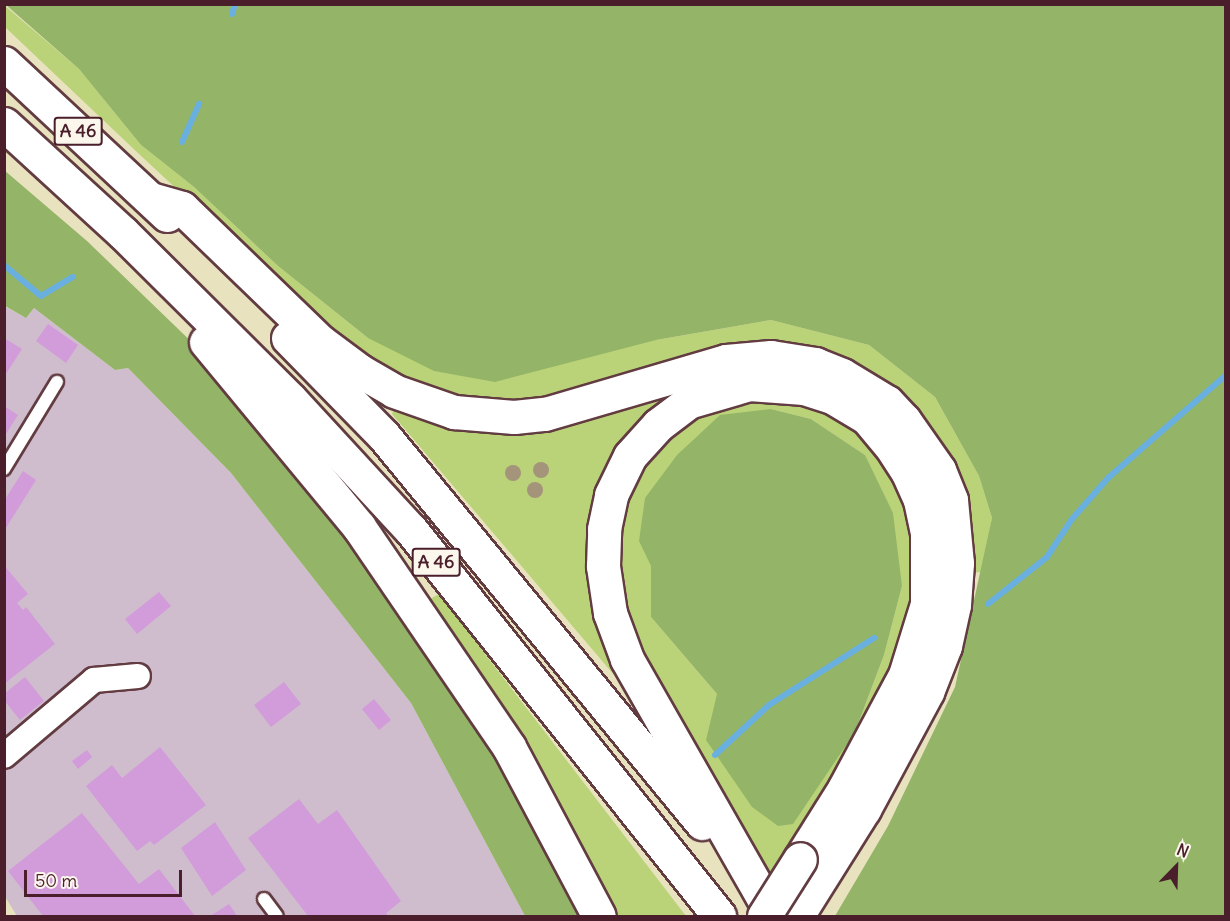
<!DOCTYPE html>
<html>
<head>
<meta charset="utf-8">
<style>
	body { margin:0 }
	#map { position:relative; width:1230px; height:921px; overflow:hidden; background:#e8e2bf; font-family:Delius,sans-serif }
	div>[style] { position:absolute }
	[style*='--x'] { left:calc(var(--x)*1px); top:calc(var(--y)*1px); width:calc(var(--w)*1px); rotate:calc(var(--a)*1deg) }
	.industrial>* { inset:0; background:#cfbdce }
	.green>* { inset:0; background:#bbd378 }
	.forest>* { inset:0; background:#94b568 }
	.stream>* { height:6px; margin:-3px; padding:0 3px; transform-origin:3px; border-radius:3px; background:#69afdf }
	.building>* { inset:0; background:#d29bda }
	.roads { filter:drop-shadow(2px 0 #623c41) drop-shadow(-2px 0 #623c41) drop-shadow(0 2px #623c41) drop-shadow(0 -2px #623c41) }
	.lane>* { height:12px; margin:-6px; padding:0 6px; transform-origin:6px; border-radius:6px; background:#fff }
	.street>* { height:24px; margin:-12px; padding:0 12px; transform-origin:12px; border-radius:12px; background:#fff }
	.highway>* { height:33px; margin:-16.5px; padding:0 16.5px; transform-origin:16.5px; border-radius:16.5px; background:#fff }
	.bridges { filter:drop-shadow(2px 0 #623c41) drop-shadow(-2px 0 #623c41) drop-shadow(0 2px #623c41) drop-shadow(0 -2px #623c41) }
	.highway-bridge>* { height:33px; margin:-16.5px; padding:0 16.5px; transform-origin:16.5px; border-radius:16.5px; background:#fff }
	.trees>* { width:16px; height:16px; margin:-8px; border-radius:50%; background:#a4947a }
	span { translate:-50% -50%; white-space:nowrap; text-align:center; line-height:1.15; -webkit-text-stroke:6px #fbf7ec; paint-order:stroke }
	.shield-label span { padding:2px 4px; background:#fbf7ec; border:2px solid; border-radius:4px; -webkit-text-stroke-width:0 }
	.shield-label { font-size:18px; color:#4a1f2b; font-weight:700 }
	.frame { position:absolute; inset:0; border:6px solid #4a1f2b; pointer-events:none }
	.north { position:absolute; left:1146px; top:837px; width:60px; height:60px; -webkit-text-stroke:4px #fbf7ec; paint-order:stroke; rotate:23deg; font-size:16px; font-weight:700; line-height:24px; text-align:center; color:#4a1f2b }
	.north::after { content:''; display:block; margin:auto; width:21px; height:27px; background:#4a1f2b; clip-path:polygon(50% 0,100% 100%,50% 72%,0 100%) }
	.scale { position:absolute; left:24px; top:870px; width:158px; height:27px; box-sizing:border-box; border:3px solid #4a1f2b; border-top:0; padding-left:8px; font-size:18px; line-height:21px; white-space:nowrap; color:#4a1f2b; -webkit-text-stroke:4px #fbf7ec; paint-order:stroke }
</style>
</head>
<body>
<div id="map">
	<div class="industrial">
		<i style="clip-path:polygon(4px 306px,26px 318px,34px 308px,115px 370px,128px 368px,231px 473px,411px 703px,525px 916px,17px 916px,4px 895px)"></i>
	</div>
	<div class="green">
		<i style="clip-path:polygon(evenodd,4px 5px,79px 69px,141px 145px,194px 187px,278px 266px,368px 338px,656px 340px,771px 320px,869px 345px,935px 397px,979px 476px,992px 518px,983px 572px,918px 575px,902px 649px,865px 725px,774px 878px,647px 670px,620px 682px,392px 414px,403px 381px,335px 336px,139px 154px,5px 27px,4px 5px,771px 409px,811px 419px,865px 455px,902px 586px,884px 655px,855px 732px,717px 694px,651px 617px,651px 566px,771px 409px)"></i>
		<i style="clip-path:polygon(439px 594px,686px 916px,616px 916px,540px 765px,430px 599px)"></i>
	</div>
	<div class="forest">
		<i style="clip-path:polygon(6px 5px,1225px 5px,1225px 916px,835px 916px,888px 826px,955px 687px,992px 518px,979px 476px,935px 397px,869px 345px,771px 320px,656px 340px,495px 382px,434px 371px,368px 338px,278px 266px,194px 187px,141px 145px,79px 69px)"></i>
		<i style="clip-path:polygon(4px 170px,87px 241px,201px 351px,336px 521px,526px 803px,583px 916px,525px 916px,411px 703px,231px 473px,128px 368px,115px 370px,34px 308px,26px 318px,5px 306px)"></i>
		<i style="clip-path:polygon(771px 409px,811px 419px,865px 455px,893px 513px,902px 586px,884px 655px,855px 732px,793px 824px,778px 826px,752px 807px,706px 740px,717px 694px,651px 617px,651px 566px,639px 541px,645px 498px,677px 455px,720px 415px)"></i>
	</div>
	<div class="stream">
		<i style="--x:232;--y:14;--w:10;--a:-73"></i>
		<i style="--x:182;--y:142;--w:42;--a:-65.9"></i>
		<i style="--x:4;--y:265;--w:48;--a:40"></i>
		<i style="--x:41;--y:296;--w:37;--a:-31"></i>
		<i style="--x:988;--y:604;--w:75;--a:-38.5"></i>
		<i style="--x:1047;--y:557;--w:45;--a:-56.7"></i>
		<i style="--x:1072;--y:519;--w:55;--a:-48.7"></i>
		<i style="--x:1108;--y:478;--w:157;--a:-41.1"></i>
		<i style="--x:715;--y:755;--w:74;--a:-42.8"></i>
		<i style="--x:769;--y:705;--w:125;--a:-32.5"></i>
	</div>
	<div class="building">
		<i style="clip-path:polygon(48px 324px,78px 345px,66px 363px,36px 341px)"></i>
		<i style="clip-path:polygon(4px 338px,22px 349px,4px 377px)"></i>
		<i style="clip-path:polygon(4px 406px,18px 415px,4px 437px)"></i>
		<i style="clip-path:polygon(23px 471px,36px 480px,4px 531px,4px 501px)"></i>
		<i style="clip-path:polygon(4px 565px,28px 594px,17px 603px,23px 610px,26px 607px,55px 644px,4px 684px)"></i>
		<i style="clip-path:polygon(159px 592px,171px 606px,137px 634px,125px 619px)"></i>
		<i style="clip-path:polygon(25px 677px,44px 701px,20px 720px,4px 700px,4px 694px)"></i>
		<i style="clip-path:polygon(284px 682px,301px 704px,271px 727px,254px 705px)"></i>
		<i style="clip-path:polygon(374px 699px,391px 720px,379px 730px,362px 709px)"></i>
		<i style="clip-path:polygon(160px 747px,206px 805px,154px 845px,150px 841px,137px 851px,86px 786px,112px 765px,122px 778px)"></i>
		<i style="clip-path:polygon(87px 750px,92px 757px,78px 769px,72px 761px)"></i>
		<i style="clip-path:polygon(299px 799px,318px 824px,337px 810px,401px 901px,386px 913px,389px 916px,308px 916px,248px 838px)"></i>
		<i style="clip-path:polygon(82px 813px,139px 884px,159px 869px,195px 916px,43px 916px,8px 871px)"></i>
		<i style="clip-path:polygon(215px 822px,246px 870px,212px 896px,181px 848px)"></i>
		<i style="clip-path:polygon(229px 904px,237px 916px,213px 916px,212px 915px)"></i>
	</div>
	<div class="roads">
		<div class="lane">
			<i style="--x:4;--y:469;--w:102;--a:-58.7"></i>
			<i style="--x:264;--y:899;--w:21;--a:53"></i>
		</div>
		<div class="street">
			<i style="--x:4;--y:756;--w:118;--a:-40.2"></i>
			<i style="--x:94;--y:680;--w:44;--a:-5.2"></i>
		</div>
		<div class="highway">
			<i style="--x:4;--y:63;--w:223;--a:43"></i>
			<i style="--x:4;--y:124;--w:161;--a:42.5"></i>
			<i style="--x:123;--y:233;--w:235;--a:44.8"></i>
			<i style="--x:290;--y:399;--w:178;--a:47.3"></i>
			<i style="--x:411;--y:530;--w:494;--a:51.4"></i>
			<i style="--x:151;--y:199;--w:32;--a:16"></i>
			<i style="--x:182;--y:208;--w:193;--a:44"></i>
			<i style="--x:321;--y:342;--w:49;--a:36.6"></i>
			<i style="--x:360;--y:371;--w:39;--a:30"></i>
			<i style="--x:394;--y:391;--w:64;--a:19.3"></i>
			<i style="--x:454;--y:412;--w:60;--a:4.8"></i>
			<i style="--x:514;--y:417;--w:31;--a:-6"></i>
			<i style="--x:545;--y:414;--w:189;--a:-16.3"></i>
			<i style="--x:726;--y:361;--w:45;--a:-5.1"></i>
			<i style="--x:771;--y:357;--w:45;--a:9"></i>
			<i style="--x:815;--y:364;--w:29;--a:22"></i>
			<i style="--x:842;--y:375;--w:52;--a:31"></i>
			<i style="--x:887;--y:402;--w:25;--a:47"></i>
			<i style="--x:904;--y:420;--w:61;--a:55"></i>
			<i style="--x:939;--y:470;--w:32;--a:68"></i>
			<i style="--x:951;--y:500;--w:63;--a:84.6"></i>
			<i style="--x:957;--y:563;--w:42;--a:94.1"></i>
			<i style="--x:954;--y:605;--w:42;--a:102.4"></i>
			<i style="--x:945;--y:646;--w:49;--a:111.4"></i>
			<i style="--x:927;--y:692;--w:133;--a:118.3"></i>
			<i style="--x:864;--y:809;--w:126;--a:122.1"></i>
			<i style="--x:288;--y:338;--w:137;--a:45.6"></i>
			<i style="--x:384;--y:436;--w:501;--a:50.59"></i>
			<i style="--x:206;--y:342;--w:240;--a:50.4"></i>
			<i style="--x:359;--y:527;--w:266;--a:55.7"></i>
			<i style="--x:509;--y:747;--w:191;--a:62"></i>
			<i style="--x:766;--y:903;--w:281;--a:-119.7"></i>
			<i style="--x:627;--y:659;--w:49;--a:-110.3"></i>
			<i style="--x:610;--y:613;--w:48;--a:-98.5"></i>
			<i style="--x:603;--y:566;--w:37;--a:-88"></i>
			<i style="--x:604;--y:529;--w:35;--a:-78"></i>
			<i style="--x:611;--y:495;--w:43;--a:-64"></i>
			<i style="--x:630;--y:456;--w:42;--a:-47.9"></i>
			<i style="--x:658;--y:425;--w:38;--a:-37"></i>
			<i style="--x:688;--y:402;--w:64;--a:-16.4"></i>
			<i style="--x:749;--y:384;--w:55;--a:4.2"></i>
			<i style="--x:804;--y:388;--w:32;--a:18"></i>
			<i style="--x:834;--y:398;--w:39;--a:31"></i>
			<i style="--x:867;--y:418;--w:35;--a:50"></i>
			<i style="--x:890;--y:445;--w:33;--a:57"></i>
			<i style="--x:908;--y:473;--w:30;--a:66"></i>
			<i style="--x:920;--y:500;--w:34;--a:78"></i>
			<i style="--x:927;--y:533;--w:71;--a:90"></i>
			<i style="--x:927;--y:604;--w:74;--a:107.2"></i>
			<i style="--x:905;--y:675;--w:129;--a:118.2"></i>
			<i style="--x:844;--y:789;--w:83;--a:122.2"></i>
		</div>
	</div>
	<div class="bridges">
		<div class="highway-bridge">
			<i style="--x:764;--y:916;--w:67;--a:-57.7"></i>
		</div>
	</div>
	<div class="trees">
		<i style="left:541px;top:470px"></i>
		<i style="left:513px;top:473px"></i>
		<i style="left:535px;top:490px"></i>
	</div>
	<div class="shield-label">
		<span style="left:78px;top:131px">A 46</span>
		<span style="left:436px;top:562px">A 46</span>
	</div>
	<div class="frame"></div>
	<div class="north">N</div>
	<div class="scale">50 m</div>
</div>
</body>
</html>
